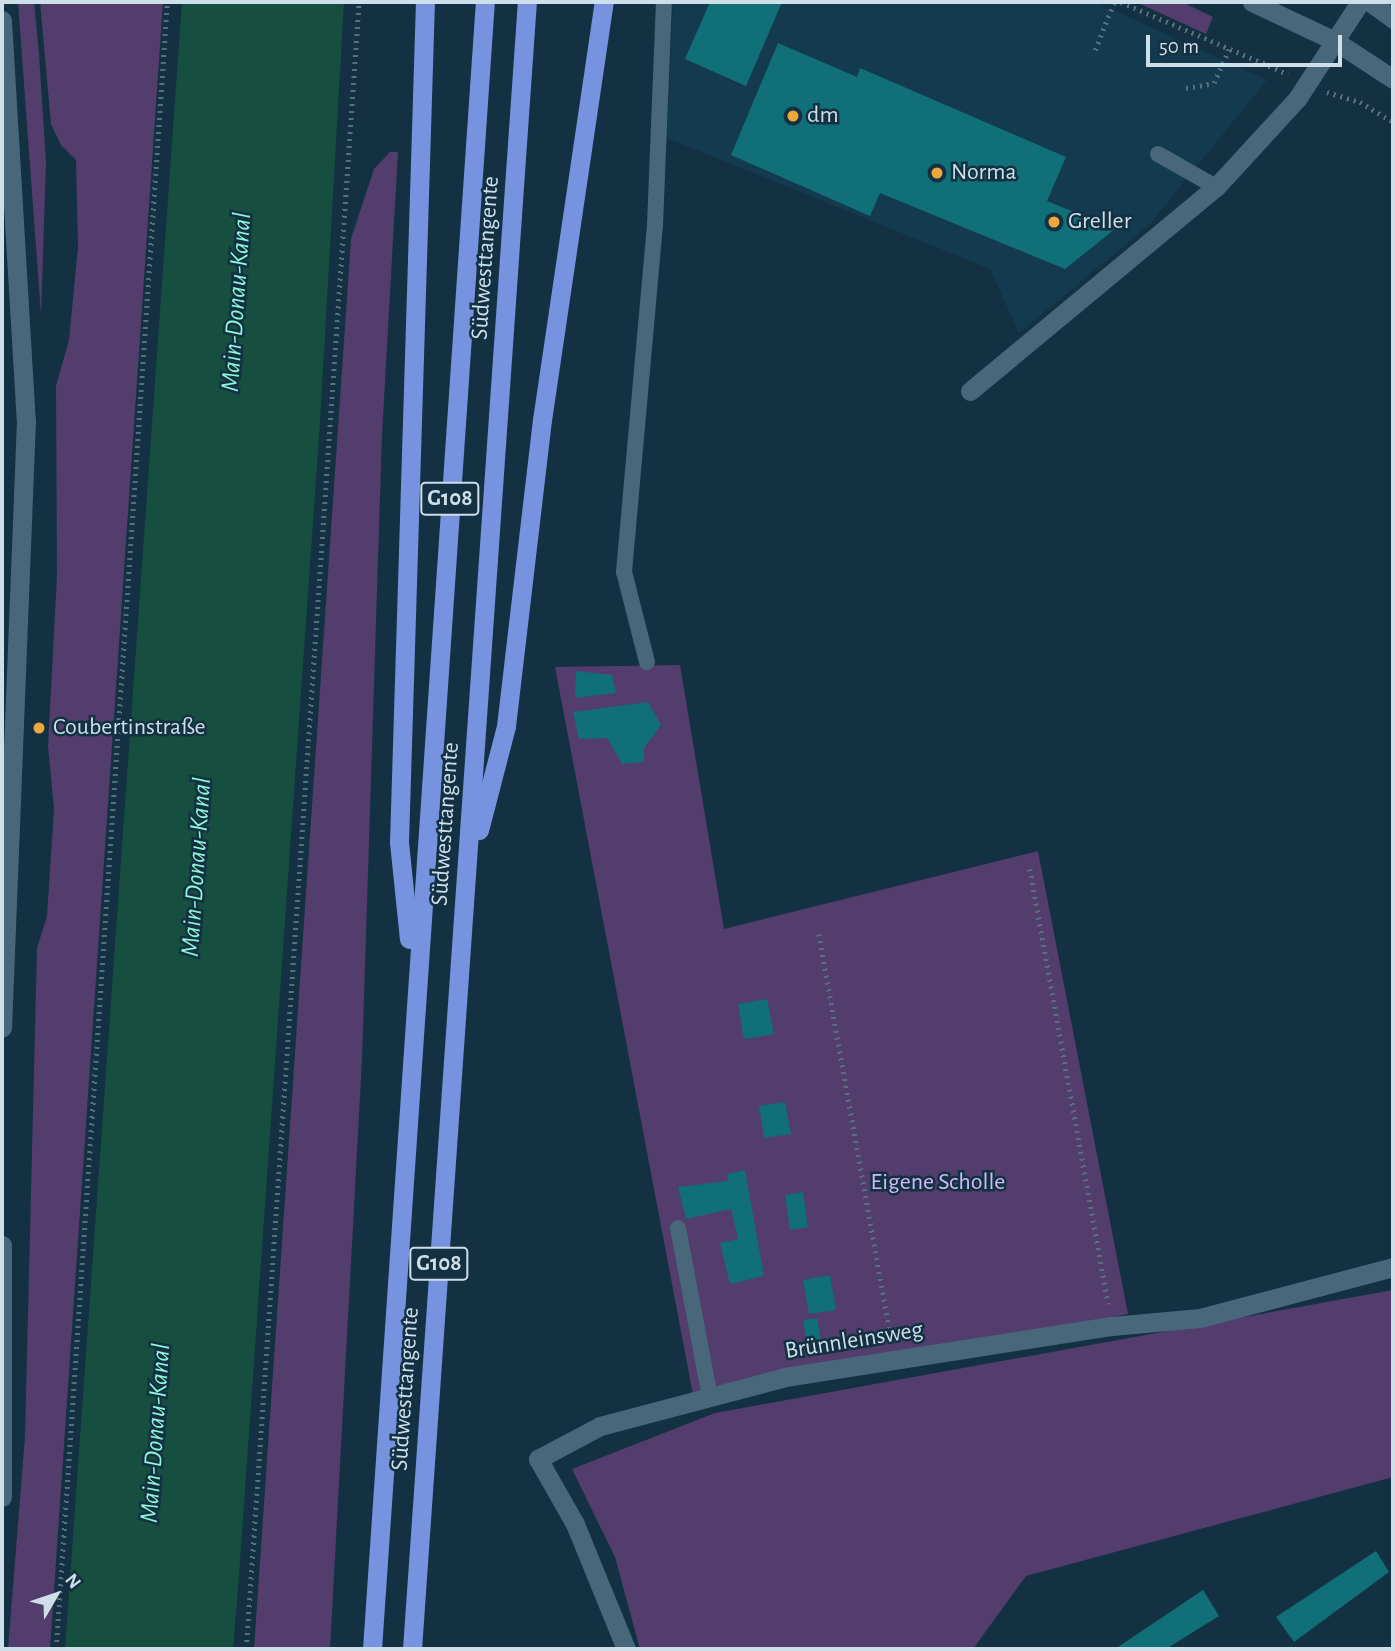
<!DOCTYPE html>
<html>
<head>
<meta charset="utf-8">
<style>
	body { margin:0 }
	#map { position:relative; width:1395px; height:1651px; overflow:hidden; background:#133142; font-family:"Alegreya Sans",sans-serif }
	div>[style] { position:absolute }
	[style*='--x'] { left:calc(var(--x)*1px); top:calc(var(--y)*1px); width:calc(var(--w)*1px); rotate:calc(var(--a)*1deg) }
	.built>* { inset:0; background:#143a50 }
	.green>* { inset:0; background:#523d6c }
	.water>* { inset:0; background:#164f40 }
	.building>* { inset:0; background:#116f77 }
	.path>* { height:4.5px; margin-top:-2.25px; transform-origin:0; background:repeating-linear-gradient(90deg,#56707f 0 2px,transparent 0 7px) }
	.service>* { height:16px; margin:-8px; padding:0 8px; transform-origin:8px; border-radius:8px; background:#48677b }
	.minor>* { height:19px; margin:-9.5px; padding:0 9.5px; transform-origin:9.5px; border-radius:9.5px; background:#48677b }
	.secondary>* { height:19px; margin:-9.5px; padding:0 9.5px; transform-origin:9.5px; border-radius:9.5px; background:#48677b }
	.trunk>* { height:19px; margin:-9.5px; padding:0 9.5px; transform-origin:9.5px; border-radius:9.5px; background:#7793e0 }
	.dots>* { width:19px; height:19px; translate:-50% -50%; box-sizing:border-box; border:4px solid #133142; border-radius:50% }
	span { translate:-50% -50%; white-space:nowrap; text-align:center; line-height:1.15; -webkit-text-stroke:5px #133142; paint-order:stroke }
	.shield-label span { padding:2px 5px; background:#133142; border:2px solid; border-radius:5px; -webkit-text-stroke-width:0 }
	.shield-label { font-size:23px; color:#cedfea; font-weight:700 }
	.poi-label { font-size:24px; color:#cedfea }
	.left { translate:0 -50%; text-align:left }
	.street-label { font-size:24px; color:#cedfea }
	.park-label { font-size:24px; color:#d3baf7 }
	.water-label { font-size:26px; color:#8ef8d7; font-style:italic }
	.frame { position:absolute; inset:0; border:4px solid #cedfea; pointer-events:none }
	.north { position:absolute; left:21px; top:1560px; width:70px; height:70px; -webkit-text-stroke:5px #133142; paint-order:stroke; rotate:51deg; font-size:19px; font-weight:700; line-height:28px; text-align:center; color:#cedfea }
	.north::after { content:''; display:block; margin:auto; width:24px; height:32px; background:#cedfea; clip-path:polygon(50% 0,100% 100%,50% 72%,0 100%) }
	.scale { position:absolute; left:1146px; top:35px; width:196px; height:32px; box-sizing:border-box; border:4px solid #cedfea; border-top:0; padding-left:9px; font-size:21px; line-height:24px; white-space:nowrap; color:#cedfea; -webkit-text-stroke:5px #133142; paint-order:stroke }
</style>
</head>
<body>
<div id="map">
	<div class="built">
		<i style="clip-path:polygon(673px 2px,1095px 2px,1267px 80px,1149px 225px,1019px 333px,990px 269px,667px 138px)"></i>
	</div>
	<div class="green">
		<i style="clip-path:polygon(18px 2px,34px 2px,39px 54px,46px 162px,41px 315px)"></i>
		<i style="clip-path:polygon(40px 2px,163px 2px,50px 1649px,8px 1649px,25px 1436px,37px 948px,47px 916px,54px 809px,48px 746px,57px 575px,56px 386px,69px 340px,78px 247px,76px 160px,61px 145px,51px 124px)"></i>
		<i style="clip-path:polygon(1136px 2px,1182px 2px,1213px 17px,1206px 34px)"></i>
		<i style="clip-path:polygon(390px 152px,398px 152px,382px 435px,362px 1060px,330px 1649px,254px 1649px,351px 239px,374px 169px)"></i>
		<i style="clip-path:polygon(680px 665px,724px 929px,1038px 851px,1128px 1314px,694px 1400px,555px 667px)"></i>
		<i style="clip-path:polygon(1393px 1290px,1393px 1477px,1026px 1576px,973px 1649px,640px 1649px,615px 1557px,572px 1469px,715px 1413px)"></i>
	</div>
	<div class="water">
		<i style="clip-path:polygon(182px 2px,344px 2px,320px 422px,239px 1575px,233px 1649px,65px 1649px)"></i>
	</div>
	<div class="building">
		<i style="clip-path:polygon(710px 2px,782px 2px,746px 86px,685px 59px)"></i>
		<i style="clip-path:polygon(778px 43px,857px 77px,860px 68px,1066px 157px,1047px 201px,1115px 229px,1065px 269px,880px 193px,870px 216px,731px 155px)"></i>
		<i style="clip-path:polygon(576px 671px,612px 675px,616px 693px,575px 698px)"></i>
		<i style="clip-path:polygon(648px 702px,661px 725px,644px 748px,644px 762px,622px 764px,607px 738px,579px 739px,573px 712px)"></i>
		<i style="clip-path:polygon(767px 999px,774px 1034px,744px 1039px,738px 1004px)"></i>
		<i style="clip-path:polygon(785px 1102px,791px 1134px,764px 1138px,759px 1106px)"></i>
		<i style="clip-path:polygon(745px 1170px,764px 1276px,730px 1284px,720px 1243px,738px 1239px,731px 1209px,686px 1219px,678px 1187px,728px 1181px,727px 1174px)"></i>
		<i style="clip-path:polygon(803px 1192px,808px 1227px,790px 1230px,785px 1195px)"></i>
		<i style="clip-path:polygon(830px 1275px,836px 1310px,809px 1314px,803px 1280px)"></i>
		<i style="clip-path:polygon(817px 1318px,821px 1341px,807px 1344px,803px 1320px)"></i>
		<i style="clip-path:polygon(1376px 1551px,1389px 1572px,1294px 1642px,1276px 1617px)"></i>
		<i style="clip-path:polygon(1203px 1590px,1219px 1616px,1166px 1649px,1115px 1649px)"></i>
	</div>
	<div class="path">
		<i style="--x:1121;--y:2;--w:182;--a:23.3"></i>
		<i style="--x:1095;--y:50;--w:52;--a:-68.4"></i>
		<i style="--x:1186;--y:88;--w:28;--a:-10"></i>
		<i style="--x:1214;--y:83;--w:37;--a:-66"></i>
		<i style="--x:1327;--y:92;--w:34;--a:17"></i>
		<i style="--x:1360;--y:102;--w:39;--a:31"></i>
		<i style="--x:1030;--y:869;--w:442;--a:79.8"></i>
		<i style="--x:819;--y:934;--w:411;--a:79.9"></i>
		<i style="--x:56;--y:1649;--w:1651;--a:-86.14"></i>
		<i style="--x:246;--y:1649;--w:1651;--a:-86.08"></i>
	</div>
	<div class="service">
		<i style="--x:1158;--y:154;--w:67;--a:29.6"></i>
		<i style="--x:647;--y:662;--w:93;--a:-104.3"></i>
		<i style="--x:624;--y:572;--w:348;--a:-84.9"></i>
		<i style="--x:655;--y:225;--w:223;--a:-87.7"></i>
		<i style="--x:678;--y:1228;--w:172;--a:79.3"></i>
	</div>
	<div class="minor">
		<i style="--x:970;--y:391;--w:320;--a:-39.7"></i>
		<i style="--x:1216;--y:187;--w:120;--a:-47.4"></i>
		<i style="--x:1297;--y:99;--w:116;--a:-57"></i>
		<i style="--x:626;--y:1649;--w:135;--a:-112.2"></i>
		<i style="--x:575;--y:1524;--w:75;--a:-119.6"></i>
		<i style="--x:538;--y:1459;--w:70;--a:-28"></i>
		<i style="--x:600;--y:1426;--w:191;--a:-14.8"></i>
		<i style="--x:785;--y:1377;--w:331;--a:-8.9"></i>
		<i style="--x:1112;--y:1326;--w:88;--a:-5.2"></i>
		<i style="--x:1200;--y:1318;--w:200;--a:-14.8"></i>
	</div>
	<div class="secondary">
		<i style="--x:1252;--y:2;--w:92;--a:25.2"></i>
		<i style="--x:1335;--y:41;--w:69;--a:33.2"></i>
		<i style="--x:1370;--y:2;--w:29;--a:36"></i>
		<i style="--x:2;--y:20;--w:401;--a:86.6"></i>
		<i style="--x:26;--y:420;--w:608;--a:92.26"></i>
		<i style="--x:2;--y:1245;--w:252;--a:90"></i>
	</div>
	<div class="trunk">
		<i style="--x:479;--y:830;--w:107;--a:-75.4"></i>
		<i style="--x:506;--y:726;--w:308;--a:-83.3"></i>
		<i style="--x:542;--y:420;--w:423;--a:-81.6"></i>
		<i style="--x:409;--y:939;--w:98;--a:-95.9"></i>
		<i style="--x:399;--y:842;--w:840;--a:-88.23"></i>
		<i style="--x:372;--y:1649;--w:1651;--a:-86.08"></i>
		<i style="--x:412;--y:1649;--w:1651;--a:-86.01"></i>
	</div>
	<div class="dots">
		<i style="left:793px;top:116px;background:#efa73d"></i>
		<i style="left:937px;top:173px;background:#efa73d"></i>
		<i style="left:1054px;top:222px;background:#efa73d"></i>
		<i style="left:39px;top:728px;background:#efa73d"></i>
	</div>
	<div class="shield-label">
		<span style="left:450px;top:499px">G108</span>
		<span style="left:439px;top:1264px">G108</span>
	</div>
	<div class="poi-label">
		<span class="left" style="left:807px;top:116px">dm</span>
		<span class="left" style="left:951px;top:173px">Norma</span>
		<span class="left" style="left:1068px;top:222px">Greller</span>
		<span class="left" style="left:53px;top:728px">Coubertinstraße</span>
	</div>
	<div class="street-label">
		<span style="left:486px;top:258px;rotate:-86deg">Südwesttangente</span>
		<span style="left:446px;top:824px;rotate:-86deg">Südwesttangente</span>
		<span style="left:854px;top:1341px;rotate:-9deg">Brünnleinsweg</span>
		<span style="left:406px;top:1389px;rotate:-86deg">Südwesttangente</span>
	</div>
	<div class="park-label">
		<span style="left:938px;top:1183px">Eigene Scholle</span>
	</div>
	<div class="water-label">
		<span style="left:237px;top:302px;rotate:-86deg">Main-Donau-Kanal</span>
		<span style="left:197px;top:867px;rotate:-86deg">Main-Donau-Kanal</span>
		<span style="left:156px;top:1433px;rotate:-86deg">Main-Donau-Kanal</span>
	</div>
	<div class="frame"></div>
	<div class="north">N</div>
	<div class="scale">50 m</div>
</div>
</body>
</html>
